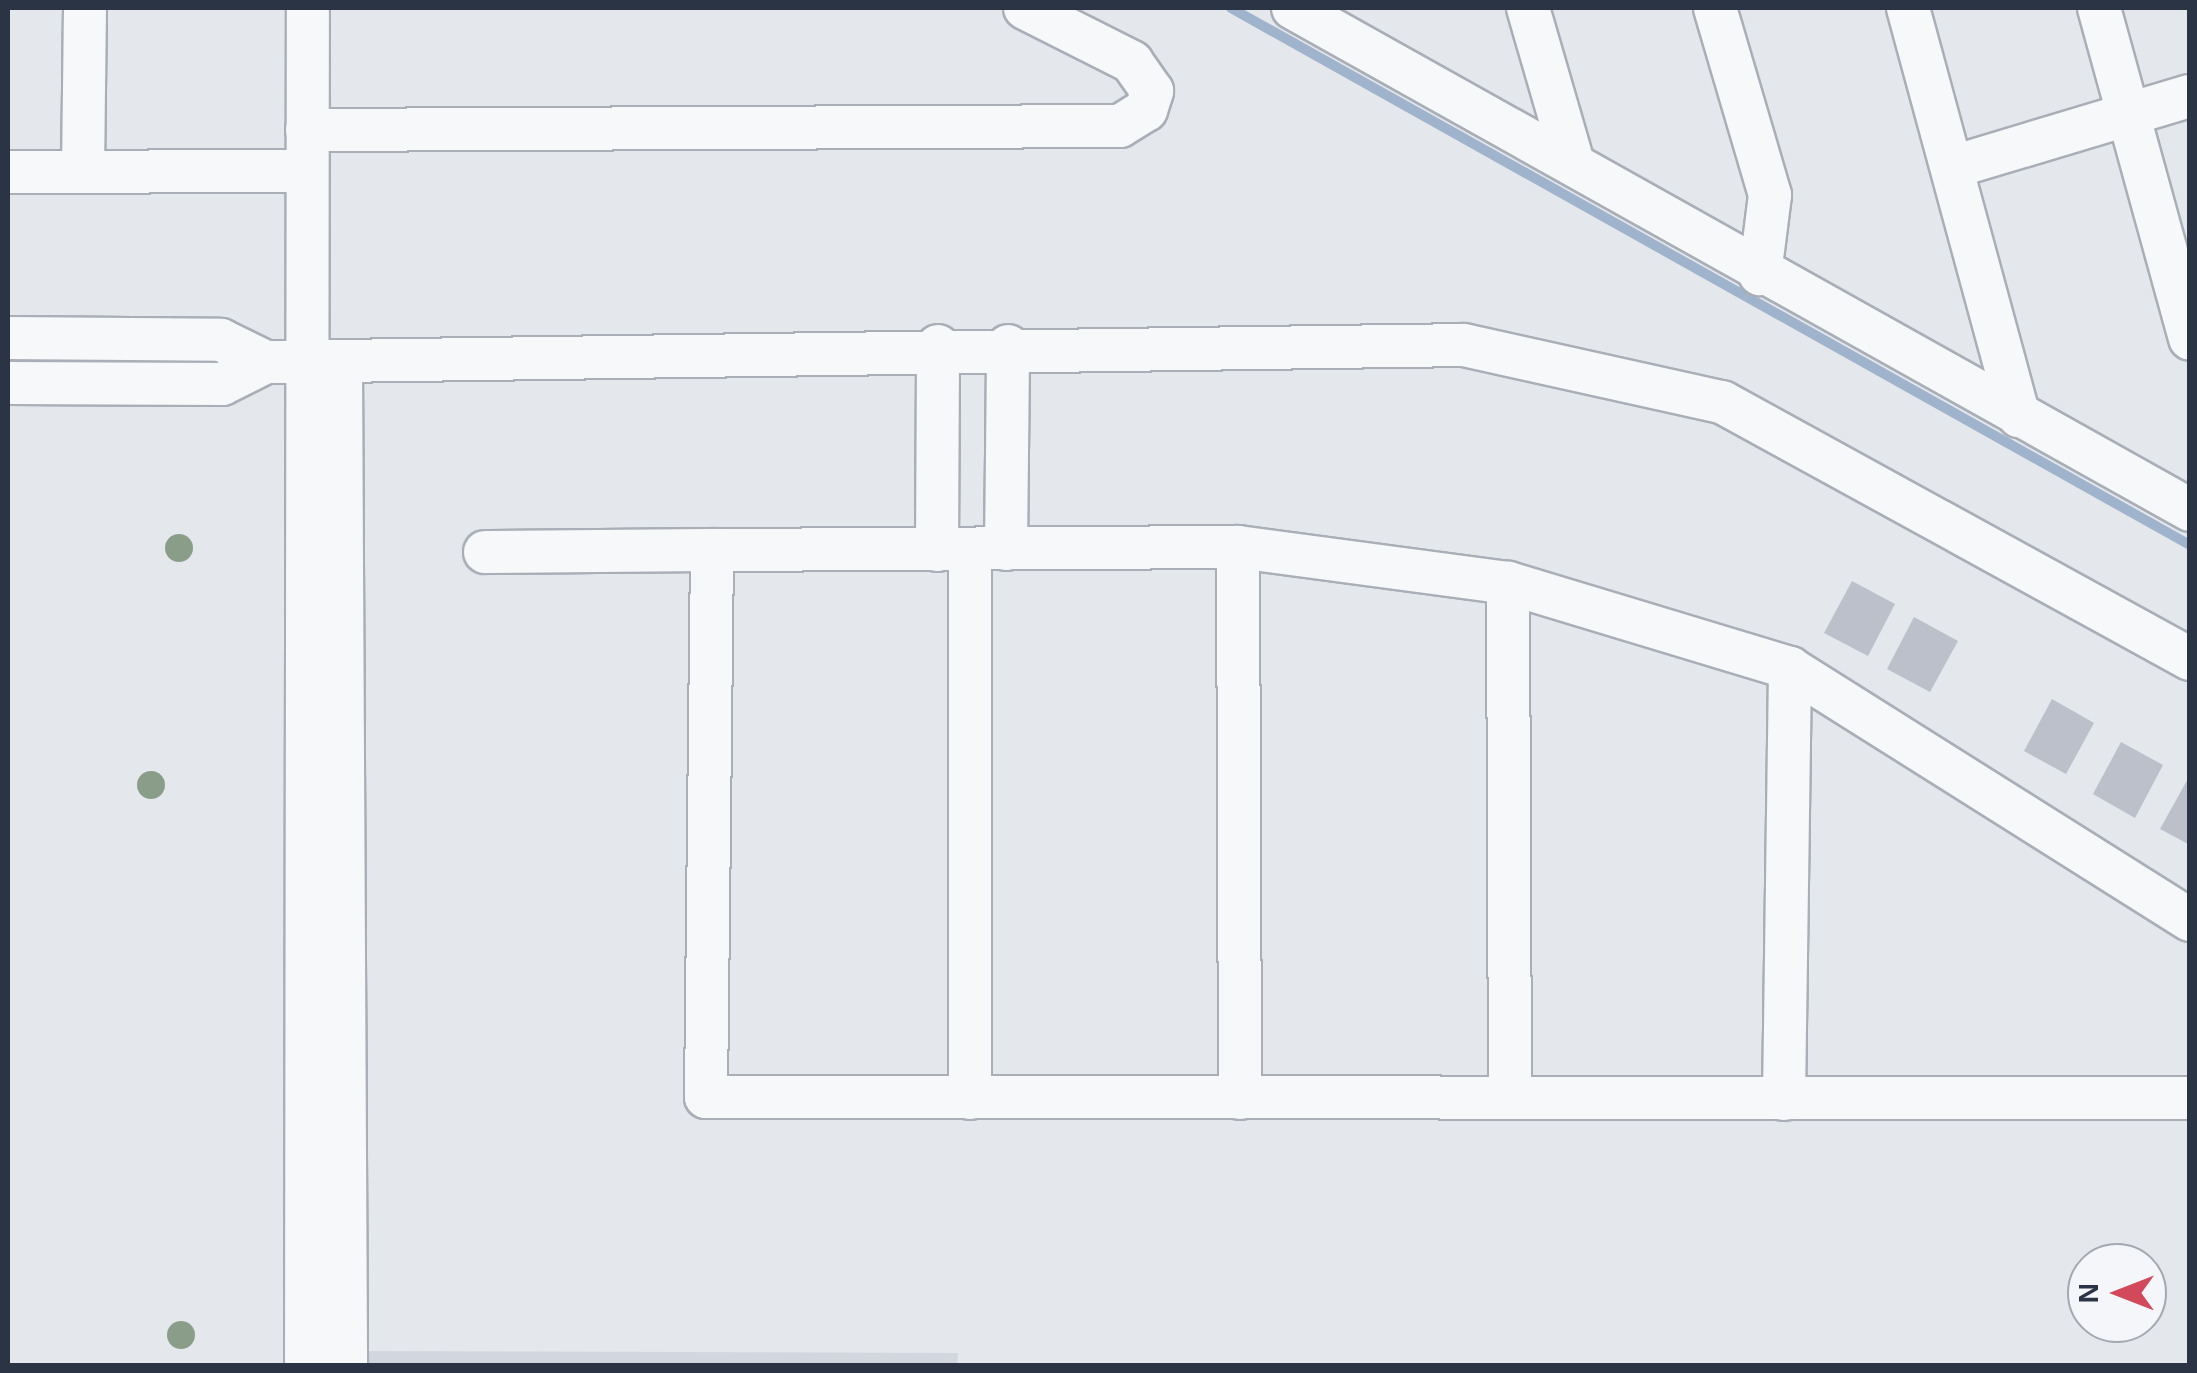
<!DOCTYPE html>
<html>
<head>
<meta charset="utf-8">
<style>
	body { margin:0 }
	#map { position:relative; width:2197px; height:1373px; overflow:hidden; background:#e4e7ec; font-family:Arial,sans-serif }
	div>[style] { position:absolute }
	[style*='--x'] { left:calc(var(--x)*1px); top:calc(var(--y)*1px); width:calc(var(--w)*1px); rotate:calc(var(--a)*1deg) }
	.built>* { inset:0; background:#d2d6de }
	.stream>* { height:10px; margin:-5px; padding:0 5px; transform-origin:5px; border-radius:5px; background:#9fb4cc }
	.building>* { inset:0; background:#bbc0ca }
	.roads { filter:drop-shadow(2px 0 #a9aeb7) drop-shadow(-2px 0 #a9aeb7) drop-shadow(0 2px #a9aeb7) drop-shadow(0 -2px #a9aeb7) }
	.minor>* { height:42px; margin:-21px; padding:0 21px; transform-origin:21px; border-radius:21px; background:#f7f8fa }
	.trees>* { width:28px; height:28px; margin:-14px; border-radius:50%; background:#899d89 }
	span { translate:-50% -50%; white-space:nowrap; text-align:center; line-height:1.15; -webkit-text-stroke:9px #f4f6f9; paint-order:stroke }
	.frame { position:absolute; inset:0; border:10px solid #2b3445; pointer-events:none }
	.north { position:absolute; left:2067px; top:1243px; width:100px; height:100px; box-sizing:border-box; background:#f4f6f9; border:2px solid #a4a8b1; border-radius:50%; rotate:270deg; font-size:28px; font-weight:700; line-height:40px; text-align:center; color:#2b3445 }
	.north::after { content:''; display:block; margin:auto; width:35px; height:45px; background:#d1495b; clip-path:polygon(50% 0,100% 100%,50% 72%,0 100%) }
</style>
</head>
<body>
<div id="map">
	<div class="built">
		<i style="clip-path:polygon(359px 1351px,958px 1353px,957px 1366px,359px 1366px)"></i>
	</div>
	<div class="stream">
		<i style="--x:1231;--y:8;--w:1099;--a:29.25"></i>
	</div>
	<div class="building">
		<i style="clip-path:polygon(1852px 581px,1895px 604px,1868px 656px,1824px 633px)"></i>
		<i style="clip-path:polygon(1914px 617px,1958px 641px,1930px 692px,1887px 669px)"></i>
		<i style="clip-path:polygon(2052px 699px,2094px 723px,2066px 774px,2024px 751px)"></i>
		<i style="clip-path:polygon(2121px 742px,2163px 765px,2135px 818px,2093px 794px)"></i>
		<i style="clip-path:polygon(2190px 775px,2190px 845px,2160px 829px)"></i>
	</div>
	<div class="roads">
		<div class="minor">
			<i style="--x:1293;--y:8;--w:1028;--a:29.23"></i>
			<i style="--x:1528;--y:8;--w:161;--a:73.8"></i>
			<i style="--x:1715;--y:8;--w:195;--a:73.6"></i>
			<i style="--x:1770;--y:195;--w:80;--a:97.2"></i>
			<i style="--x:1908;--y:8;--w:423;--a:74.8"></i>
			<i style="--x:2099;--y:8;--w:343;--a:74.6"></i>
			<i style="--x:307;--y:130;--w:813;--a:-0.28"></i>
			<i style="--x:1120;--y:126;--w:31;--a:-32"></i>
			<i style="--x:1146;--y:110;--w:20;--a:-72"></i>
			<i style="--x:1152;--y:91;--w:35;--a:-125"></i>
			<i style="--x:1132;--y:62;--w:120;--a:-153.2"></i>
			<i style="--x:1956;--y:166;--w:244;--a:-16.7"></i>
			<i style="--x:83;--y:171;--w:163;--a:-89.3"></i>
			<i style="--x:8;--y:172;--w:297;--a:-0.2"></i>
			<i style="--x:8;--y:338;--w:213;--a:0.5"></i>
			<i style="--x:221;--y:340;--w:50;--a:26.1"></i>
			<i style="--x:266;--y:362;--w:49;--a:153.4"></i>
			<i style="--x:222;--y:384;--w:214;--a:-179.7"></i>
			<i style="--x:266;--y:362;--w:1198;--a:-0.81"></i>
			<i style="--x:1464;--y:345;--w:264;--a:12.5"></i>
			<i style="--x:1722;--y:402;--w:534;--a:28.77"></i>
			<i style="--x:341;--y:363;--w:1003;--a:89.71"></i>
			<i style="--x:1238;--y:547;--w:551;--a:89.79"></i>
			<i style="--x:970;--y:549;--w:549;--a:90"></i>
			<i style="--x:1006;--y:549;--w:203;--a:-89.4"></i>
			<i style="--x:937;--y:550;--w:204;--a:-89.7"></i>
			<i style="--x:485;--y:552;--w:227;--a:-0.5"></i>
			<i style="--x:1508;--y:583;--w:515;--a:89.78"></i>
			<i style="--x:2190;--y:920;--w:473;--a:-147.8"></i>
			<i style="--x:1790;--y:668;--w:295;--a:-163.2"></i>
			<i style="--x:1508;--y:583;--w:272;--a:-172.4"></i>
			<i style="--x:1238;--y:547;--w:526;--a:179.67"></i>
			<i style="--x:712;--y:550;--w:547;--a:90.63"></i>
			<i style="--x:706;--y:1097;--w:1484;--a:0.04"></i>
			<i style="--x:1784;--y:1099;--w:431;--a:-89.2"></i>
			<i style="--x:306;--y:1366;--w:1358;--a:-89.92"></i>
		</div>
	</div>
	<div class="trees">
		<i style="left:179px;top:548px"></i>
		<i style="left:151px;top:785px"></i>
		<i style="left:181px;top:1335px"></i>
	</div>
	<div class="frame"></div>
	<div class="north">N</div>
</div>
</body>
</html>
